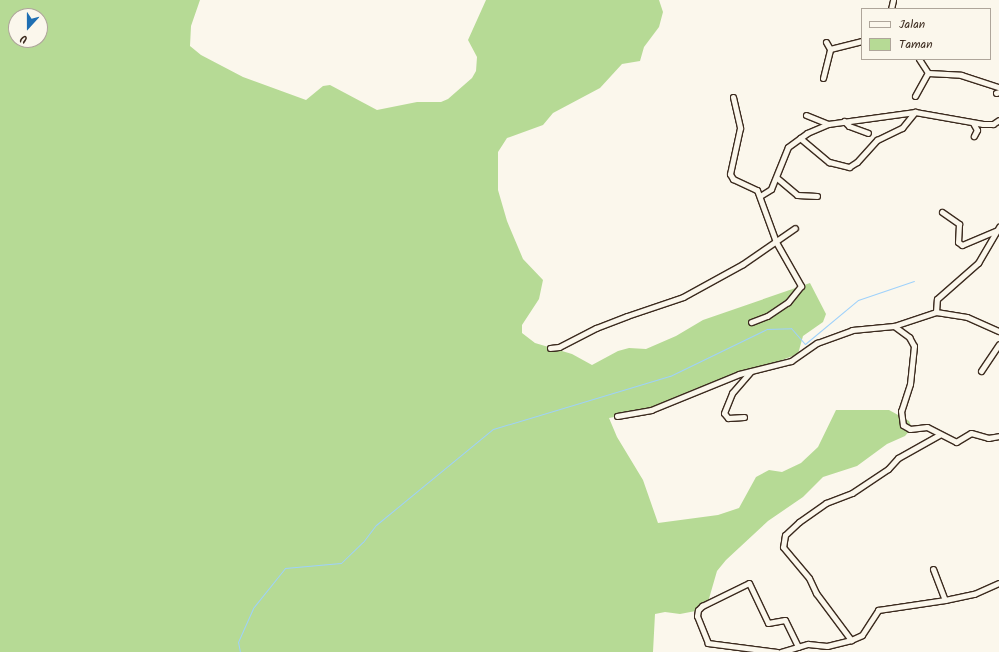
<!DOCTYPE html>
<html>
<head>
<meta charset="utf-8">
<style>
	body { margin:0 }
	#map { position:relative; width:999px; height:652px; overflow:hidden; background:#fbf7ec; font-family:Kalam,sans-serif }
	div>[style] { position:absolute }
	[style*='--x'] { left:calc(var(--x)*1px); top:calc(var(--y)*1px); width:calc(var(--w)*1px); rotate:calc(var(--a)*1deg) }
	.green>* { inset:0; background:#b6da95 }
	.stream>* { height:1px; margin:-0.5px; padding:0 0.5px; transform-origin:0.5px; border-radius:0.5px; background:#9ed1fb }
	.roads { filter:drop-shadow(1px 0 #3b2a1e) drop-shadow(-1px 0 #3b2a1e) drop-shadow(0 1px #3b2a1e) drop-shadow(0 -1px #3b2a1e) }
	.minor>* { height:5px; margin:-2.5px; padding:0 2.5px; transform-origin:2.5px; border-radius:2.5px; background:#fbf7ec }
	span { translate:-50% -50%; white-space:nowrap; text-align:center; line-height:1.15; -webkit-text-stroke:3px #fbf7ec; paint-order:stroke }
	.legend { position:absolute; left:861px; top:8px; width:130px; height:52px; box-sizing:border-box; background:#fbf7ec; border:1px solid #aea59a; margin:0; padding:5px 7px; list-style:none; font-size:12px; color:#3b2a1e }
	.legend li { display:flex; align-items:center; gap:8px; height:20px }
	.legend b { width:20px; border:1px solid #aea59a }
	.north { position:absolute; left:8px; top:8px; width:40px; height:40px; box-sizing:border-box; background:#fbf7ec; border:1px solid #aea59a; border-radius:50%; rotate:201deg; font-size:11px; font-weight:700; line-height:16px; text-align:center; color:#3b2a1e }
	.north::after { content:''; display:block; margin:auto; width:14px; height:18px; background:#1f6fb2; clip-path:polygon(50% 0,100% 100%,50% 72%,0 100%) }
</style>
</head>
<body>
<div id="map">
	<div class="green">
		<i style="clip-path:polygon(evenodd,0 0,200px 0,191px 26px,190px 46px,201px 55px,243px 77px,306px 100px,323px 86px,330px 85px,377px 110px,417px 102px,441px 102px,448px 99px,472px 78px,476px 71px,477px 57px,468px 40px,486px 0,659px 0,663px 12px,659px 27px,644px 47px,640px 61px,622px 64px,600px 88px,553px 113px,543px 125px,507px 138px,498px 152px,498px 190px,507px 221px,523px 259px,543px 280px,539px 299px,522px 325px,522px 333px,535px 343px,572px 354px,592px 365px,618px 351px,629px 348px,646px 349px,676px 336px,703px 320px,810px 283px,826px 314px,823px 322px,803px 336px,798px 354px,761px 368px,746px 369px,726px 381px,697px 388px,640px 412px,609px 418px,617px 437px,643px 480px,658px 523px,718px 515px,739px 508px,756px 477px,769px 470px,782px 472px,801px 463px,818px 447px,836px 410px,889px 410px,909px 421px,912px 428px,905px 436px,887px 444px,857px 466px,823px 477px,803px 497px,768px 521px,726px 560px,717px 571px,706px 609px,680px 614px,665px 612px,655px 614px,653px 652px,0 652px,0 0,16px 16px,40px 16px,40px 40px,16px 40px,16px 16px)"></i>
	</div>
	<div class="stream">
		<i style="--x:240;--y:652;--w:10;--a:-101"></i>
		<i style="--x:238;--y:642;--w:37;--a:-66"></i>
		<i style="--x:253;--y:608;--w:51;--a:-51.3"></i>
		<i style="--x:285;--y:568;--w:56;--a:-5.1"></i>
		<i style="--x:341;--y:563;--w:30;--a:-44"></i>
		<i style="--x:363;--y:542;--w:21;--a:-53"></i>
		<i style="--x:376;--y:525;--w:151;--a:-39.4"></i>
		<i style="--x:493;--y:429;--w:185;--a:-16.7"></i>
		<i style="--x:670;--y:376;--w:108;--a:-25.9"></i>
		<i style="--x:767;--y:329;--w:24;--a:-2"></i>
		<i style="--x:791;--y:328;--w:21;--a:49"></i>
		<i style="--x:805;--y:344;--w:69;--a:-39.7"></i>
		<i style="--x:858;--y:300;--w:59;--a:-18.7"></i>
	</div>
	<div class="roads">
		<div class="minor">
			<i style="--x:891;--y:9;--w:9;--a:-77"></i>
			<i style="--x:826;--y:42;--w:8;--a:60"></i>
			<i style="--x:919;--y:59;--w:17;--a:57"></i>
			<i style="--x:928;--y:73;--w:33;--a:3"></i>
			<i style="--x:961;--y:75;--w:40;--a:18"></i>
			<i style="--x:823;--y:78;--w:30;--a:-76"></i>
			<i style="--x:830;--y:49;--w:33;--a:-14"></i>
			<i style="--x:996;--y:93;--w:3;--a:-18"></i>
			<i style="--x:915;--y:96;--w:26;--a:-61"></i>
			<i style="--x:733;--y:97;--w:32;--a:77"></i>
			<i style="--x:740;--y:128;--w:47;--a:102.3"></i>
			<i style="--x:730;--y:174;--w:6;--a:59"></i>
			<i style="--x:733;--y:179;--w:26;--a:25"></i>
			<i style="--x:757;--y:190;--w:55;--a:69.9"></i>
			<i style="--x:776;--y:242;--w:51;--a:60.4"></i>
			<i style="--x:801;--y:286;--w:21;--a:129"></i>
			<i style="--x:788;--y:302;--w:25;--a:146"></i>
			<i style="--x:767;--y:316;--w:17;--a:159"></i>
			<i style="--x:806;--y:115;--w:24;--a:22"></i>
			<i style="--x:844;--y:121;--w:7;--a:45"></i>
			<i style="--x:849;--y:126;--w:20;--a:20"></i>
			<i style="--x:973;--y:123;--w:8;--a:60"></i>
			<i style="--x:977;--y:130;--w:7;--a:117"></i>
			<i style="--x:800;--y:138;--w:38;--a:40"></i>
			<i style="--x:829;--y:162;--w:21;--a:14"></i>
			<i style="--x:849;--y:167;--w:9;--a:-32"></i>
			<i style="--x:857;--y:162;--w:30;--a:-48"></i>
			<i style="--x:877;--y:140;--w:28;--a:-26"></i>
			<i style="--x:902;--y:128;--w:21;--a:-51"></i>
			<i style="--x:777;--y:178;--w:26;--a:40"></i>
			<i style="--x:797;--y:195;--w:20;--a:3"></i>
			<i style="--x:760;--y:196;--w:13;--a:-32"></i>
			<i style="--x:771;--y:189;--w:45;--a:-68"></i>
			<i style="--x:788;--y:147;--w:24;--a:-36"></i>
			<i style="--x:807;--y:133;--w:23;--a:-23"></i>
			<i style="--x:828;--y:124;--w:88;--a:-7.9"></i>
			<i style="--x:915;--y:112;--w:69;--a:10"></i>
			<i style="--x:983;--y:124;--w:10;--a:0"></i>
			<i style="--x:993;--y:124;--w:7;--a:-34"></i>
			<i style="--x:942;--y:212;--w:21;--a:35"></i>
			<i style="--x:959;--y:224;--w:18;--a:93"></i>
			<i style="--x:958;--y:242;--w:5;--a:37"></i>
			<i style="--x:962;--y:245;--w:36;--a:-23"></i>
			<i style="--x:936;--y:312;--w:13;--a:-86"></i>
			<i style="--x:937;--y:299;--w:55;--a:-41.3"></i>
			<i style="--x:978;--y:263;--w:42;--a:-59.7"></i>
			<i style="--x:894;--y:326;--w:19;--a:36"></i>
			<i style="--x:909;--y:337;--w:10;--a:61"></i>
			<i style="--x:914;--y:346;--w:38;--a:96"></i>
			<i style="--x:910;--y:384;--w:28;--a:108"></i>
			<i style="--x:901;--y:411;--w:14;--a:82"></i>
			<i style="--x:903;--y:425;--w:8;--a:30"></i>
			<i style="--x:910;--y:429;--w:17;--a:-7"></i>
			<i style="--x:927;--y:427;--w:33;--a:27"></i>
			<i style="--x:956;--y:442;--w:17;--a:-31"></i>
			<i style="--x:971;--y:433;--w:18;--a:16"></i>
			<i style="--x:988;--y:438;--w:11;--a:-10"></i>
			<i style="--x:550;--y:348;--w:9;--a:-6"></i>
			<i style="--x:559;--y:347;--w:42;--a:-27.2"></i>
			<i style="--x:596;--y:328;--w:33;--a:-21"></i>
			<i style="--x:627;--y:316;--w:59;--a:-18.7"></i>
			<i style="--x:683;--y:297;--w:68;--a:-28.8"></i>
			<i style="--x:743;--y:264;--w:63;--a:-34.7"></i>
			<i style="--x:981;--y:371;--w:32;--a:-56"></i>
			<i style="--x:617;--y:416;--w:35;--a:-10"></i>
			<i style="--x:651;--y:410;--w:95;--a:-22.2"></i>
			<i style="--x:739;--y:374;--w:54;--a:-14"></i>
			<i style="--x:791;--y:361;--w:32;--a:-35"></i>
			<i style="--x:817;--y:343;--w:37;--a:-20"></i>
			<i style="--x:852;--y:330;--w:42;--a:-5.4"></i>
			<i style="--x:894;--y:326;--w:44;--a:-18.4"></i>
			<i style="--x:936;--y:312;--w:31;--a:9"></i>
			<i style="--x:967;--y:317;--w:35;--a:24"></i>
			<i style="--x:744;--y:417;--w:16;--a:176"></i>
			<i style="--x:728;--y:418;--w:6;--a:-129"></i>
			<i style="--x:724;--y:413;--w:22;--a:-68"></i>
			<i style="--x:732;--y:393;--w:29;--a:-49"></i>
			<i style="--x:939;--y:435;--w:47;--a:150.7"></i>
			<i style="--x:898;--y:458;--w:15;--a:132"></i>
			<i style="--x:888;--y:469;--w:43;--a:146.3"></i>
			<i style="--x:852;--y:493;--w:28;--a:159"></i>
			<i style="--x:826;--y:503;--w:33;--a:145"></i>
			<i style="--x:799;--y:522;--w:19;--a:137"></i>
			<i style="--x:785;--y:535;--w:12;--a:99"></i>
			<i style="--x:783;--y:547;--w:40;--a:50"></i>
			<i style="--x:809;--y:578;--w:17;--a:65"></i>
			<i style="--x:816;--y:593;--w:59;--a:53.3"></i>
			<i style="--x:851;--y:640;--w:12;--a:-24"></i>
			<i style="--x:862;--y:635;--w:30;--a:-57"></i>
			<i style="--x:878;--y:610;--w:68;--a:-8.5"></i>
			<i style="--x:945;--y:600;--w:30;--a:-12"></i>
			<i style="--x:974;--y:594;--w:27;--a:-24"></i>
			<i style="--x:933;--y:569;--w:33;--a:69"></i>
			<i style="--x:777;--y:652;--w:70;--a:-172.6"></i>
			<i style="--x:708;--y:643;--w:29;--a:-112"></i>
			<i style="--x:697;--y:616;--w:6;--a:-81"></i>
			<i style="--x:698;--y:610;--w:6;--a:-45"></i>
			<i style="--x:702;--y:606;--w:52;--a:-26.1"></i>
			<i style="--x:749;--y:583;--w:44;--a:64.6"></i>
			<i style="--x:768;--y:623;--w:17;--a:-10"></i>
			<i style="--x:785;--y:620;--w:30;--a:64"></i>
			<i style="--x:781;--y:652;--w:28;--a:-17"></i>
			<i style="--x:808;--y:644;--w:19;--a:6"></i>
			<i style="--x:827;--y:646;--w:25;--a:-14"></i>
		</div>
	</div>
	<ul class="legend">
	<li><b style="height:5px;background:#fbf7ec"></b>Jalan</li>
	<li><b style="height:11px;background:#b6da95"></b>Taman</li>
	</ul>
	<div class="north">U</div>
</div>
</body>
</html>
